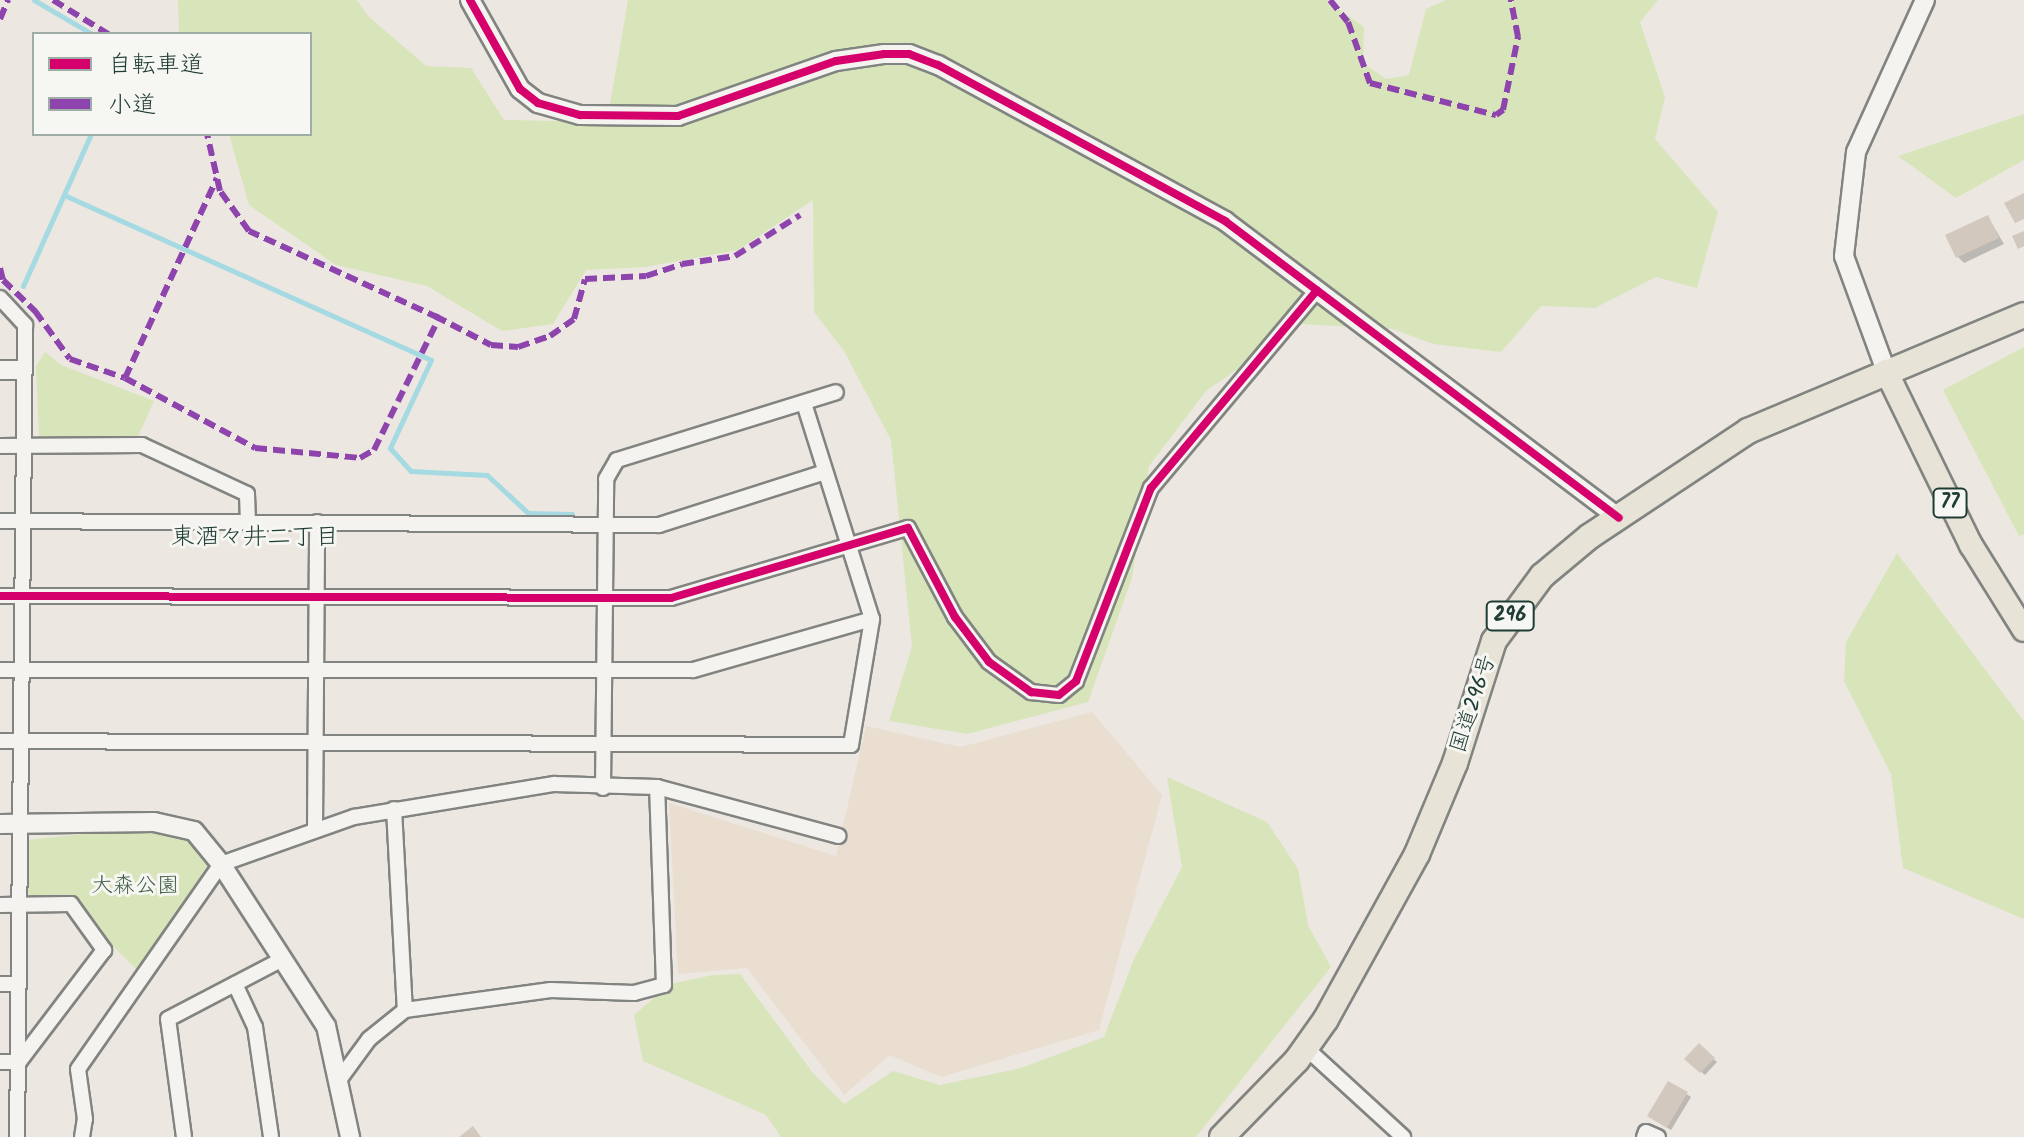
<!DOCTYPE html>
<html>
<head>
<meta charset="utf-8">
<style>
	body { margin:0 }
	#map { position:relative; width:2024px; height:1137px; overflow:hidden; background:#ece7e1; font-family:Kalam,"Klee One",sans-serif }
	div>[style] { position:absolute }
	[style*='--x'] { left:calc(var(--x)*1px); top:calc(var(--y)*1px); width:calc(var(--w)*1px); rotate:calc(var(--a)*1deg) }
	.built>* { inset:0; background:#eaded1 }
	.green>* { inset:0; background:#d8e5ba }
	.shadow>* { inset:0; background:#0003 }
	.stream>* { height:5px; margin:-2.5px; padding:0 2.5px; transform-origin:2.5px; border-radius:2.5px; background:#a5dae2 }
	.building>* { inset:0; background:#d2c8be }
	.roads { filter:drop-shadow(2px 0 #818480) drop-shadow(-2px 0 #818480) drop-shadow(0 2px #818480) drop-shadow(0 -2px #818480) }
	.street>* { height:14px; margin:-7px; padding:0 7px; transform-origin:7px; border-radius:7px; background:#f4f3f0 }
	.secondary>* { height:18px; margin:-9px; padding:0 9px; transform-origin:9px; border-radius:9px; background:#f4f3f0 }
	.primary>* { height:22px; margin:-11px; padding:0 11px; transform-origin:11px; border-radius:11px; background:#e7e4d7 }
	.highway>* { height:24px; margin:-12px; padding:0 12px; transform-origin:12px; border-radius:12px; background:#e7e4d7 }
	.quiet>* { height:6px; margin-top:-3px; transform-origin:0; background:repeating-linear-gradient(90deg,#8e44ad 0 12px,transparent 0 18px) }
	.cycleway>* { height:8px; margin:-4px; padding:0 4px; transform-origin:4px; border-radius:4px; background:#d6006c }
	span { translate:-50% -50%; white-space:nowrap; text-align:center; line-height:1.15; -webkit-text-stroke:6px #f6f6f2; paint-order:stroke }
	.shield-label span { padding:2px 6px; background:#f6f6f2; border:2px solid; border-radius:6px; -webkit-text-stroke-width:0 }
	.shield-label { font-size:20px; color:#1f3d34; font-weight:700 }
	.street-label { font-size:22px; color:#1f3d34 }
	.park-label { font-size:22px; color:#415e49 }
	.neighbourhood-label { font-size:24px; color:#1f3d34 }
	.legend { position:absolute; left:32px; top:32px; width:280px; height:104px; box-sizing:border-box; background:#f6f6f2; border:2px solid #a0aca6; margin:0; padding:10px 14px; list-style:none; font-size:24px; color:#1f3d34 }
	.legend li { display:flex; align-items:center; gap:16px; height:40px }
	.legend b { width:40px; border:2px solid #a0aca6 }
</style>
</head>
<body>
<div id="map">
	<div class="built">
		<i style="clip-path:polygon(1092px 712px,1162px 795px,1099px 1030px,941px 1077px,890px 1055px,844px 1095px,747px 968px,678px 974px,669px 803px,836px 856px,866px 726px,961px 747px)"></i>
	</div>
	<div class="green">
		<i style="clip-path:polygon(178px 0,357px 0,368px 16px,426px 66px,471px 68px,504px 120px,607px 122px,628px 0,1326px 0,1364px 27px,1363px 63px,1386px 79px,1409px 75px,1426px 9px,1446px 0,1658px 0,1640px 22px,1665px 97px,1655px 139px,1718px 212px,1697px 288px,1656px 277px,1595px 308px,1541px 306px,1501px 352px,1433px 344px,1393px 329px,1302px 324px,1206px 391px,1149px 466px,1132px 578px,1088px 702px,967px 734px,889px 721px,912px 647px,891px 440px,844px 351px,814px 312px,813px 200px,738px 250px,645px 267px,586px 270px,553px 324px,502px 331px,427px 286px,336px 265px,249px 205px,229px 134px,310px 134px,310px 34px,179px 34px)"></i>
		<i style="clip-path:polygon(2024px 114px,2024px 160px,1956px 198px,1898px 156px)"></i>
		<i style="clip-path:polygon(2024px 347px,2024px 534px,2019px 536px,1943px 390px)"></i>
		<i style="clip-path:polygon(45px 352px,61px 365px,154px 401px,137px 439px,39px 439px,36px 366px)"></i>
		<i style="clip-path:polygon(1897px 553px,2024px 721px,2024px 919px,1903px 868px,1891px 774px,1844px 681px,1846px 642px)"></i>
		<i style="clip-path:polygon(1167px 777px,1267px 822px,1298px 869px,1308px 925px,1331px 967px,1196px 1137px,781px 1137px,766px 1115px,643px 1061px,634px 1015px,670px 984px,713px 975px,740px 974px,813px 1073px,844px 1104px,893px 1071px,940px 1085px,1021px 1068px,1104px 1037px,1134px 959px,1182px 867px)"></i>
		<i style="clip-path:polygon(169px 825px,194px 831px,221px 864px,143px 976px,71px 904px,27px 894px,27px 840px)"></i>
	</div>
	<div class="shadow">
		<i style="clip-path:polygon(1988px 217px,2004px 244px,1964px 263px,1958px 257px)"></i>
		<i style="clip-path:polygon(1699px 1046px,1717px 1062px,1705px 1075px,1687px 1059px)"></i>
		<i style="clip-path:polygon(1669px 1083px,1691px 1097px,1671px 1130px,1653px 1119px)"></i>
	</div>
	<div class="stream">
		<i style="--x:34;--y:0;--w:67;--a:30.4"></i>
		<i style="--x:64;--y:195;--w:402;--a:24.2"></i>
		<i style="--x:431;--y:360;--w:97;--a:115"></i>
		<i style="--x:390;--y:448;--w:31;--a:48"></i>
		<i style="--x:411;--y:471;--w:76;--a:3"></i>
		<i style="--x:487;--y:475;--w:56;--a:42.8"></i>
		<i style="--x:528;--y:513;--w:44;--a:1.3"></i>
		<i style="--x:23;--y:286;--w:167;--a:-65.9"></i>
	</div>
	<div class="building">
		<i style="clip-path:polygon(2024px 193px,2024px 219px,2015px 223px,2004px 203px)"></i>
		<i style="clip-path:polygon(1988px 215px,1999px 238px,1956px 258px,1945px 235px)"></i>
		<i style="clip-path:polygon(2024px 231px,2024px 246px,2018px 249px,2012px 236px)"></i>
		<i style="clip-path:polygon(1699px 1043px,1715px 1058px,1700px 1073px,1684px 1059px)"></i>
		<i style="clip-path:polygon(1668px 1081px,1688px 1092px,1667px 1128px,1647px 1116px)"></i>
		<i style="clip-path:polygon(473px 1126px,481px 1137px,459px 1137px)"></i>
	</div>
	<div class="roads">
		<div class="street">
			<i style="--x:0;--y:298;--w:37;--a:47"></i>
			<i style="--x:25;--y:325;--w:812;--a:90.56"></i>
			<i style="--x:0;--y:446;--w:142;--a:-0.4"></i>
			<i style="--x:142;--y:445;--w:116;--a:25"></i>
			<i style="--x:247;--y:494;--w:29;--a:88"></i>
			<i style="--x:0;--y:521;--w:659;--a:0.35"></i>
			<i style="--x:659;--y:525;--w:174;--a:-17.7"></i>
			<i style="--x:0;--y:596;--w:671;--a:0.17"></i>
			<i style="--x:671;--y:598;--w:247;--a:-16.5"></i>
			<i style="--x:908;--y:528;--w:101;--a:62.2"></i>
			<i style="--x:955;--y:617;--w:56;--a:52.9"></i>
			<i style="--x:989;--y:662;--w:52;--a:35.5"></i>
			<i style="--x:1031;--y:692;--w:28;--a:6"></i>
			<i style="--x:1059;--y:695;--w:22;--a:-39"></i>
			<i style="--x:1076;--y:681;--w:207;--a:-68.8"></i>
			<i style="--x:1151;--y:488;--w:258;--a:-50"></i>
			<i style="--x:0;--y:670;--w:693;--a:0"></i>
			<i style="--x:693;--y:670;--w:186;--a:-15.9"></i>
			<i style="--x:0;--y:741;--w:851;--a:0.27"></i>
			<i style="--x:851;--y:745;--w:128;--a:-80.5"></i>
			<i style="--x:872;--y:619;--w:226;--a:-107.5"></i>
			<i style="--x:603;--y:788;--w:309;--a:-89.4"></i>
			<i style="--x:606;--y:479;--w:22;--a:-60"></i>
			<i style="--x:617;--y:460;--w:229;--a:-17.2"></i>
			<i style="--x:394;--y:809;--w:201;--a:86.9"></i>
			<i style="--x:315;--y:828;--w:306;--a:-89.6"></i>
			<i style="--x:0;--y:905;--w:71;--a:-0.8"></i>
			<i style="--x:71;--y:904;--w:57;--a:54.3"></i>
			<i style="--x:104;--y:950;--w:141;--a:127.2"></i>
			<i style="--x:19;--y:1062;--w:19;--a:180"></i>
			<i style="--x:0;--y:984;--w:18;--a:0"></i>
			<i style="--x:235;--y:984;--w:47;--a:65.1"></i>
			<i style="--x:255;--y:1027;--w:111;--a:81.7"></i>
			<i style="--x:1306;--y:1048;--w:132;--a:42.5"></i>
			<i style="--x:339;--y:1080;--w:51;--a:-53.8"></i>
			<i style="--x:369;--y:1039;--w:46;--a:-38.9"></i>
			<i style="--x:405;--y:1010;--w:147;--a:-7.8"></i>
			<i style="--x:551;--y:990;--w:83;--a:2.1"></i>
			<i style="--x:634;--y:993;--w:31;--a:-15"></i>
			<i style="--x:664;--y:985;--w:198;--a:-92"></i>
			<i style="--x:82;--y:1137;--w:18;--a:-81"></i>
			<i style="--x:85;--y:1119;--w:50;--a:-98"></i>
			<i style="--x:78;--y:1069;--w:250;--a:-55.1"></i>
			<i style="--x:221;--y:864;--w:141;--a:-19.5"></i>
			<i style="--x:354;--y:817;--w:203;--a:-9.4"></i>
			<i style="--x:554;--y:784;--w:103;--a:1.7"></i>
			<i style="--x:657;--y:787;--w:188;--a:15.1"></i>
			<i style="--x:184;--y:1137;--w:119;--a:-97.7"></i>
			<i style="--x:168;--y:1019;--w:127;--a:-27.6"></i>
			<i style="--x:1644;--y:1137;--w:5;--a:-68"></i>
			<i style="--x:1646;--y:1132;--w:13;--a:23"></i>
		</div>
		<div class="secondary">
			<i style="--x:470;--y:0;--w:102;--a:60.7"></i>
			<i style="--x:520;--y:89;--w:23;--a:38"></i>
			<i style="--x:538;--y:103;--w:44;--a:15.9"></i>
			<i style="--x:580;--y:115;--w:98;--a:0.6"></i>
			<i style="--x:678;--y:116;--w:167;--a:-19.2"></i>
			<i style="--x:836;--y:61;--w:49;--a:-8.3"></i>
			<i style="--x:884;--y:54;--w:25;--a:0"></i>
			<i style="--x:909;--y:54;--w:31;--a:21"></i>
			<i style="--x:938;--y:65;--w:327;--a:28.5"></i>
			<i style="--x:1225;--y:221;--w:493;--a:37"></i>
			<i style="--x:0;--y:370;--w:22;--a:0"></i>
			<i style="--x:1886;--y:371;--w:122;--a:-110.1"></i>
			<i style="--x:1844;--y:256;--w:105;--a:-83.4"></i>
			<i style="--x:1856;--y:152;--w:167;--a:-65.6"></i>
			<i style="--x:0;--y:824;--w:154;--a:-0.7"></i>
			<i style="--x:154;--y:822;--w:41;--a:12.7"></i>
			<i style="--x:194;--y:831;--w:43;--a:50.7"></i>
			<i style="--x:221;--y:864;--w:193;--a:57.1"></i>
			<i style="--x:326;--y:1026;--w:114;--a:77.8"></i>
		</div>
		<div class="primary">
			<i style="--x:1886;--y:371;--w:194;--a:64"></i>
			<i style="--x:1971;--y:545;--w:100;--a:58.1"></i>
		</div>
		<div class="highway">
			<i style="--x:1222;--y:1137;--w:107;--a:-45.8"></i>
			<i style="--x:1297;--y:1060;--w:50;--a:-54.7"></i>
			<i style="--x:1326;--y:1019;--w:188;--a:-61.1"></i>
			<i style="--x:1417;--y:854;--w:99;--a:-67.3"></i>
			<i style="--x:1455;--y:763;--w:128;--a:-72.3"></i>
			<i style="--x:1494;--y:641;--w:81;--a:-53.6"></i>
			<i style="--x:1542;--y:576;--w:62;--a:-39.8"></i>
			<i style="--x:1590;--y:536;--w:190;--a:-33.6"></i>
			<i style="--x:1748;--y:431;--w:299;--a:-22.8"></i>
		</div>
	</div>
	<div class="quiet">
		<i style="--x:53;--y:0;--w:65;--a:31.7"></i>
		<i style="--x:1330;--y:0;--w:28;--a:51"></i>
		<i style="--x:1348;--y:22;--w:65;--a:70.2"></i>
		<i style="--x:1370;--y:83;--w:130;--a:14.3"></i>
		<i style="--x:1496;--y:115;--w:9;--a:-36"></i>
		<i style="--x:1503;--y:110;--w:75;--a:-78.4"></i>
		<i style="--x:1518;--y:37;--w:38;--a:-101"></i>
		<i style="--x:0;--y:19;--w:21;--a:-67"></i>
		<i style="--x:0;--y:268;--w:12;--a:76"></i>
		<i style="--x:3;--y:280;--w:45;--a:44.1"></i>
		<i style="--x:35;--y:311;--w:59;--a:53.9"></i>
		<i style="--x:70;--y:359;--w:58;--a:19.1"></i>
		<i style="--x:125;--y:378;--w:148;--a:28.3"></i>
		<i style="--x:255;--y:448;--w:105;--a:5.4"></i>
		<i style="--x:360;--y:458;--w:16;--a:-30"></i>
		<i style="--x:374;--y:450;--w:147;--a:-63.8"></i>
		<i style="--x:439;--y:318;--w:209;--a:-155.4"></i>
		<i style="--x:249;--y:231;--w:49;--a:-125.9"></i>
		<i style="--x:220;--y:191;--w:58;--a:-102.8"></i>
		<i style="--x:435;--y:316;--w:63;--a:27.4"></i>
		<i style="--x:491;--y:345;--w:27;--a:4"></i>
		<i style="--x:518;--y:347;--w:34;--a:-19"></i>
		<i style="--x:550;--y:336;--w:29;--a:-35"></i>
		<i style="--x:574;--y:319;--w:41;--a:-74.6"></i>
		<i style="--x:585;--y:279;--w:61;--a:-2.8"></i>
		<i style="--x:646;--y:276;--w:38;--a:-18"></i>
		<i style="--x:682;--y:264;--w:54;--a:-8.6"></i>
		<i style="--x:735;--y:256;--w:77;--a:-32.2"></i>
		<i style="--x:125;--y:378;--w:220;--a:-65.3"></i>
	</div>
	<div class="cycleway">
		<i style="--x:470;--y:0;--w:102;--a:60.7"></i>
		<i style="--x:520;--y:89;--w:23;--a:38"></i>
		<i style="--x:538;--y:103;--w:44;--a:15.9"></i>
		<i style="--x:580;--y:115;--w:98;--a:0.6"></i>
		<i style="--x:678;--y:116;--w:167;--a:-19.2"></i>
		<i style="--x:836;--y:61;--w:49;--a:-8.3"></i>
		<i style="--x:884;--y:54;--w:25;--a:0"></i>
		<i style="--x:909;--y:54;--w:31;--a:21"></i>
		<i style="--x:938;--y:65;--w:327;--a:28.5"></i>
		<i style="--x:1225;--y:221;--w:493;--a:37"></i>
		<i style="--x:0;--y:596;--w:671;--a:0.17"></i>
		<i style="--x:671;--y:598;--w:247;--a:-16.5"></i>
		<i style="--x:908;--y:528;--w:101;--a:62.2"></i>
		<i style="--x:955;--y:617;--w:56;--a:52.9"></i>
		<i style="--x:989;--y:662;--w:52;--a:35.5"></i>
		<i style="--x:1031;--y:692;--w:28;--a:6"></i>
		<i style="--x:1059;--y:695;--w:22;--a:-39"></i>
		<i style="--x:1076;--y:681;--w:207;--a:-68.8"></i>
		<i style="--x:1151;--y:488;--w:258;--a:-50"></i>
	</div>
	<div class="shield-label">
		<span style="left:1950px;top:503px">77</span>
		<span style="left:1510px;top:616px">296</span>
	</div>
	<div class="street-label">
		<span style="left:1474px;top:704px;rotate:-72deg">国道296号</span>
	</div>
	<div class="park-label">
		<span style="left:135px;top:887px">大森公園</span>
	</div>
	<div class="neighbourhood-label">
		<span style="left:255px;top:538px">東酒々井二丁目</span>
	</div>
	<ul class="legend">
	<li><b style="height:10px;background:#d6006c"></b>自転車道</li>
	<li><b style="height:10px;background:#8e44ad"></b>小道</li>
	</ul>
</div>
</body>
</html>
